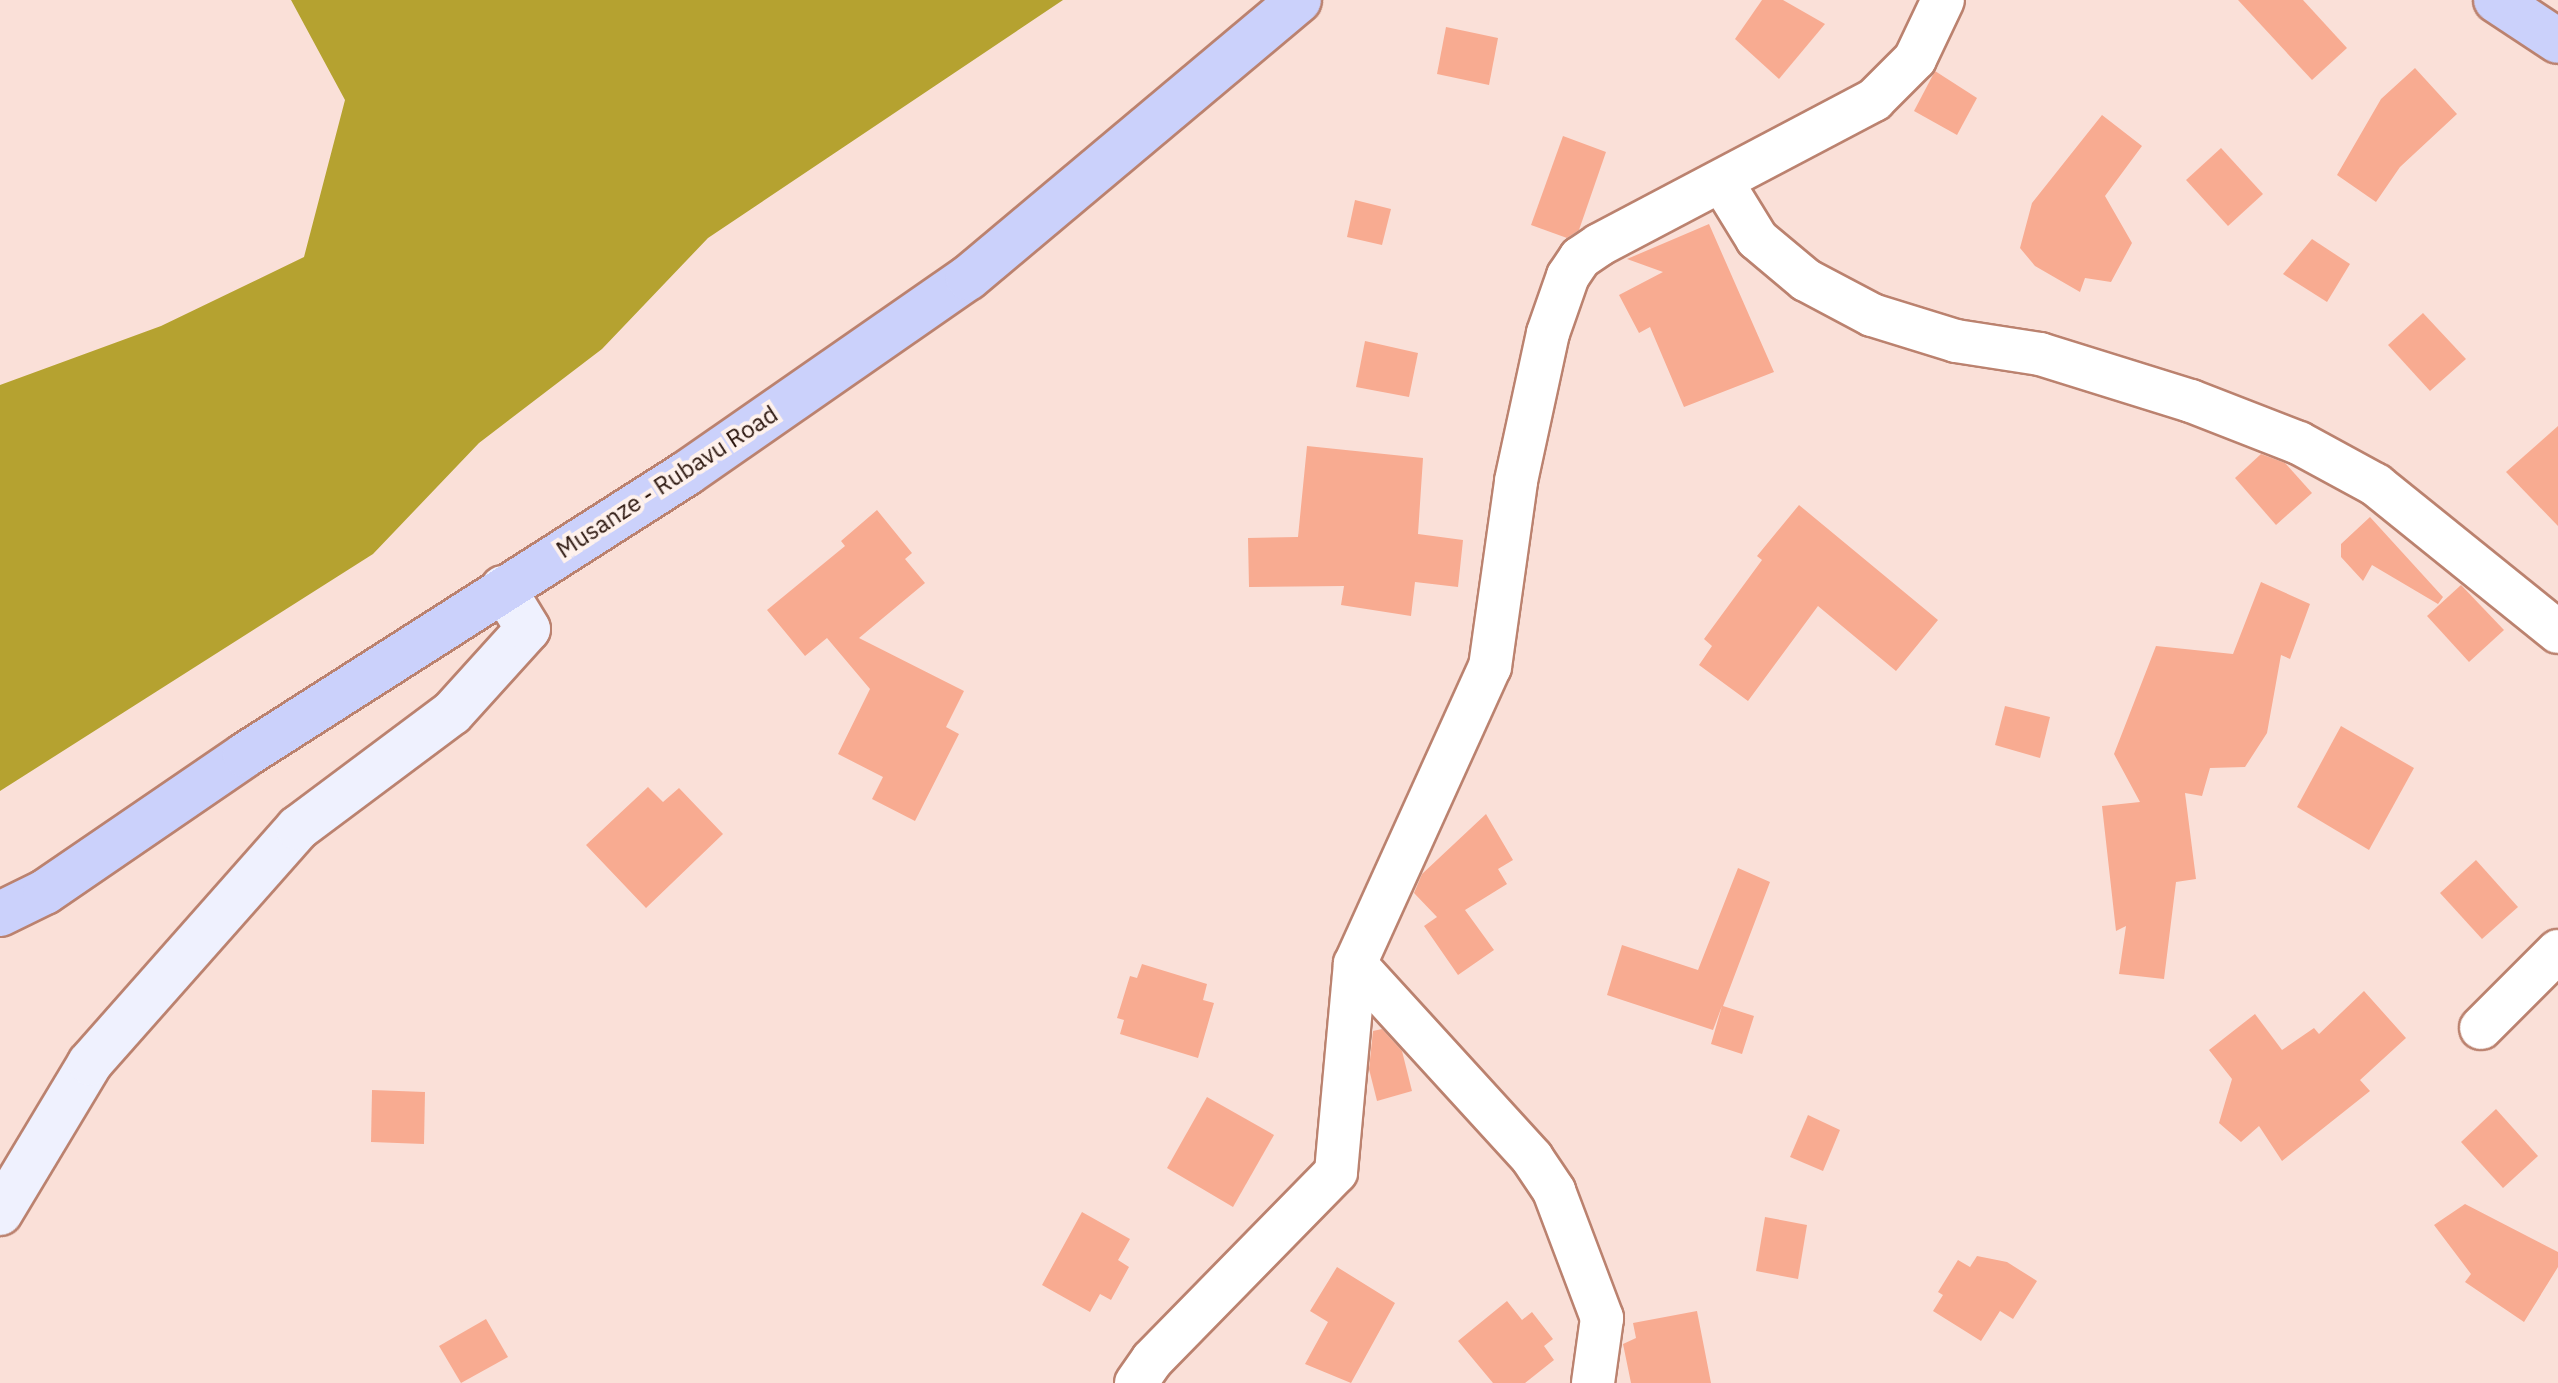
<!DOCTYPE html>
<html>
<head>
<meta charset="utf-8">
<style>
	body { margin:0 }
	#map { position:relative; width:2558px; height:1383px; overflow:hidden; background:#fae0d8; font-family:"IBM Plex Sans",sans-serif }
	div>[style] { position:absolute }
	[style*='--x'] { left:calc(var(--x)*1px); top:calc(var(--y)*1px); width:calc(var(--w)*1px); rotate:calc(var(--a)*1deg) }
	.forest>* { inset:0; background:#b5a230 }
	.building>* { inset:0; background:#f8ab91 }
	.roads { filter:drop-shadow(2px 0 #bb826f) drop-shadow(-2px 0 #bb826f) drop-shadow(0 2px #bb826f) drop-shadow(0 -2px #bb826f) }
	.street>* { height:42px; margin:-21px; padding:0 21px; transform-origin:21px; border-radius:21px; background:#fff }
	.secondary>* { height:44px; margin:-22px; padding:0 22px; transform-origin:22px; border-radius:22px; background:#eff1fe }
	.highway>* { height:44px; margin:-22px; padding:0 22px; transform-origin:22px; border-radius:22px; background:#cbd1fb }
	span { translate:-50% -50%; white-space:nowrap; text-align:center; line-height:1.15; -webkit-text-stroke:8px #fef1ec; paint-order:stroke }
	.street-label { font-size:24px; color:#2d1810 }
</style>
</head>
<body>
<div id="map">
	<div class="forest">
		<i style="clip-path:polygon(291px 0,1063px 0,708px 238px,602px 349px,479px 443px,373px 554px,0 791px,0 385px,161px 326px,304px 257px,345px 100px)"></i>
	</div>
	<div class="building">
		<i style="clip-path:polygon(1762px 0,1783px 0,1825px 24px,1779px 79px,1735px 39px)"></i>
		<i style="clip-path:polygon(2238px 0,2303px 0,2347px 48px,2312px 80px)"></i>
		<i style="clip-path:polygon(1446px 27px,1498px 38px,1489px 85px,1437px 74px)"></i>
		<i style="clip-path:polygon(2415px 68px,2457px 114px,2400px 167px,2376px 202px,2337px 175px,2381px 99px)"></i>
		<i style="clip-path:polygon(1935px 71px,1977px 98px,1957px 135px,1914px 111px)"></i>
		<i style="clip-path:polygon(2102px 115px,2142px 146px,2105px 196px,2132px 243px,2111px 282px,2085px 278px,2080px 292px,2035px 266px,2020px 248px,2032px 203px)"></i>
		<i style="clip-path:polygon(1563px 136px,1606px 152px,1579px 230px,1567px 238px,1531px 225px)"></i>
		<i style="clip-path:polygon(2221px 148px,2263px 194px,2228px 226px,2186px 180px)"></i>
		<i style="clip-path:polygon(1355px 200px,1391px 209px,1382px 245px,1347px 237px)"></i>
		<i style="clip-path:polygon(1709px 224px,1774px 372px,1684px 407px,1650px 327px,1639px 333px,1619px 295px,1663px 272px,1627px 259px)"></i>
		<i style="clip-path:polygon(2312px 239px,2350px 264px,2327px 302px,2283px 274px)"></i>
		<i style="clip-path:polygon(2423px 313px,2466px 359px,2430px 391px,2388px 345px)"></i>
		<i style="clip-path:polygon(1365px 341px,1418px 353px,1409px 397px,1356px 387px)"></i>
		<i style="clip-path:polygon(2558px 426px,2558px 526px,2506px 472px)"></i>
		<i style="clip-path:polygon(1307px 446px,1423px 458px,1418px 534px,1463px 540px,1458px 587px,1415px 582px,1411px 616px,1341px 605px,1344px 586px,1249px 587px,1248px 538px,1298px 537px)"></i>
		<i style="clip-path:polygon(2261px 454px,2285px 463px,2312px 493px,2276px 525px,2235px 478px)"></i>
		<i style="clip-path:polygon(1799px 505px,1938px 620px,1896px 671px,1818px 606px,1748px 701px,1699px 665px,1712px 646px,1704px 639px,1762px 560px,1757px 556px)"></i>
		<i style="clip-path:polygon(877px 510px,912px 553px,905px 559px,925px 583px,859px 638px,964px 691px,946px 727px,959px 734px,915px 821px,872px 799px,883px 777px,838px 754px,870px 689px,827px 638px,805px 656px,767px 610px,845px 546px,841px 541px)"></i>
		<i style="clip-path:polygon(2370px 517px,2443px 597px,2438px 604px,2372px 565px,2363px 581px,2341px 557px,2341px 544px)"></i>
		<i style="clip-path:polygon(2261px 582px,2310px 604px,2290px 659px,2281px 655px,2267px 733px,2245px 767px,2210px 768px,2202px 796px,2185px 793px,2196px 879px,2176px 882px,2164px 979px,2119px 974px,2126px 926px,2116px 931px,2102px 806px,2140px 802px,2114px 754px,2156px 646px,2233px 654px)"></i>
		<i style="clip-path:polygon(2461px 585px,2504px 630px,2469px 662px,2427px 616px)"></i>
		<i style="clip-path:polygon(2005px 706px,2050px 717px,2040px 758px,1995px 745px)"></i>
		<i style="clip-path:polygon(2341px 726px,2414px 768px,2369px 850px,2297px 807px)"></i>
		<i style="clip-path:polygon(648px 787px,663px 802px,679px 788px,723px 834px,646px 908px,586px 845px)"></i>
		<i style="clip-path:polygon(1486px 814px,1513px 860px,1498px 869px,1507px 884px,1465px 910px,1494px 950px,1458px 975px,1424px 926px,1437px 917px,1414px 893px,1422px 874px)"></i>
		<i style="clip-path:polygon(2476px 860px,2518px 907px,2482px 939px,2440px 893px)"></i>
		<i style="clip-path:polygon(1738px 868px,1770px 882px,1723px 1006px,1754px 1016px,1742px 1054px,1711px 1044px,1722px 1006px,1713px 1030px,1607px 995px,1622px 945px,1698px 970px)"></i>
		<i style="clip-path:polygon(1142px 964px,1207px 984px,1203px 1000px,1214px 1003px,1198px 1058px,1120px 1034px,1124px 1020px,1117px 1018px,1130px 976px,1137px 978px)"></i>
		<i style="clip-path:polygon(2364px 991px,2406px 1038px,2360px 1080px,2370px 1091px,2282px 1161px,2259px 1126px,2241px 1142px,2219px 1123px,2232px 1079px,2209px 1050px,2255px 1014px,2282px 1050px,2314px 1028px,2319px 1034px)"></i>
		<i style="clip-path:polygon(1382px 1029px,1402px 1051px,1412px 1091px,1377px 1101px,1369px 1069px,1373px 1031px)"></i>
		<i style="clip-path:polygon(372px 1090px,425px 1092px,424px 1144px,371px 1142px)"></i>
		<i style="clip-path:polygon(1207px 1097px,1274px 1135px,1233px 1207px,1167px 1168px)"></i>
		<i style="clip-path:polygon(2496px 1109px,2538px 1156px,2503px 1188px,2461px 1142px)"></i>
		<i style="clip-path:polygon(1808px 1115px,1840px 1130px,1823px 1171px,1790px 1157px)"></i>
		<i style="clip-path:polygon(2465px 1204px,2558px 1252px,2558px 1267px,2524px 1322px,2465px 1282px,2471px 1274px,2434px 1225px)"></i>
		<i style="clip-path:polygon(1082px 1212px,1130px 1239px,1118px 1260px,1129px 1267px,1111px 1300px,1100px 1294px,1090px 1312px,1042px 1285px)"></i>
		<i style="clip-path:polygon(1765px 1217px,1807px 1225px,1798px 1279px,1756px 1271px)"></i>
		<i style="clip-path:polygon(1977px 1256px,2007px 1262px,2037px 1281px,2013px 1319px,2000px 1311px,1981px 1341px,1933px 1311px,1943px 1295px,1938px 1292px,1958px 1260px,1970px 1267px)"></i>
		<i style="clip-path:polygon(1337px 1267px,1395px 1303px,1351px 1383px,1305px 1364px,1328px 1322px,1310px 1311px)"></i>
		<i style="clip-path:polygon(1507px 1301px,1522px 1320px,1532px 1312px,1553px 1339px,1544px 1346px,1554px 1360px,1525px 1383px,1493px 1383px,1458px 1341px)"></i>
		<i style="clip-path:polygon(1697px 1311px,1711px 1383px,1631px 1383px,1623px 1344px,1636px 1338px,1633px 1323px)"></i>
		<i style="clip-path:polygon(486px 1319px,508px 1357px,461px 1383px,439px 1346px)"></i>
	</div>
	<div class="roads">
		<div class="street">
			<i style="--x:1722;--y:182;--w:67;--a:58.4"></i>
			<i style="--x:1757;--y:239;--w:64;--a:39.9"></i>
			<i style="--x:1806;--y:280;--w:75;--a:27.9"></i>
			<i style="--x:1872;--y:315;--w:88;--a:17.2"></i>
			<i style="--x:1956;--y:341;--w:85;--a:8.8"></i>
			<i style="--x:2040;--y:354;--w:158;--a:17.3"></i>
			<i style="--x:2191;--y:401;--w:116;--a:21.3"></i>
			<i style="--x:2299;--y:443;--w:88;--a:28.6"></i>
			<i style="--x:2376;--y:485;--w:234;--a:38.9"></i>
			<i style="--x:1355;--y:964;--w:263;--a:47.6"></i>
			<i style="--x:1532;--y:1158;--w:40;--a:56"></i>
			<i style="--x:1554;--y:1191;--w:136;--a:69.3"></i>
			<i style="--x:1602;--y:1318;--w:66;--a:97.9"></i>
			<i style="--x:2481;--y:1028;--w:109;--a:-45"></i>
			<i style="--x:1136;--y:1383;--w:28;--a:-55"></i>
			<i style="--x:1152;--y:1360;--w:263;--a:-45.6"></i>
			<i style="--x:1336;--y:1172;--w:209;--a:-84.8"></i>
			<i style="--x:1355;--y:964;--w:326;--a:-65.6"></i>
			<i style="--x:1490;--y:667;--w:188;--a:-82"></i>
			<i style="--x:1516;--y:481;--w:151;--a:-77.8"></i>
			<i style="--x:1548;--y:333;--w:60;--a:-70.7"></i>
			<i style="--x:1568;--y:276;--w:22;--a:-56"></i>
			<i style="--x:1580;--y:258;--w:23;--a:-34"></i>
			<i style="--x:1599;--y:245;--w:311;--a:-27.8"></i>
			<i style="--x:1874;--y:100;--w:58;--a:-45"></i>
			<i style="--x:1915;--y:59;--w:65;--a:-64.6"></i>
		</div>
		<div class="secondary">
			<i style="--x:0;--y:1213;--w:175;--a:-59"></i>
			<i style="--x:90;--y:1063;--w:314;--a:-48.5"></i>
			<i style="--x:298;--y:828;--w:192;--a:-36.8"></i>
			<i style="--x:452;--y:713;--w:113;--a:-47.9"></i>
			<i style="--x:528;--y:629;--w:48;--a:-121.4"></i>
		</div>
		<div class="highway">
			<i style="--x:2496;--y:0;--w:74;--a:33.5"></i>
			<i style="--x:0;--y:914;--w:50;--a:-26.1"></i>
			<i style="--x:45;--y:892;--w:242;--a:-34.4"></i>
			<i style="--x:245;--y:755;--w:524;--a:-32.54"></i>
			<i style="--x:687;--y:473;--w:342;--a:-34.8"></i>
			<i style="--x:968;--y:278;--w:432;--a:-40"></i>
		</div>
	</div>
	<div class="street-label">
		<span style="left:667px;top:482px;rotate:-33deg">Musanze - Rubavu Road</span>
	</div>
</div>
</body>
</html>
